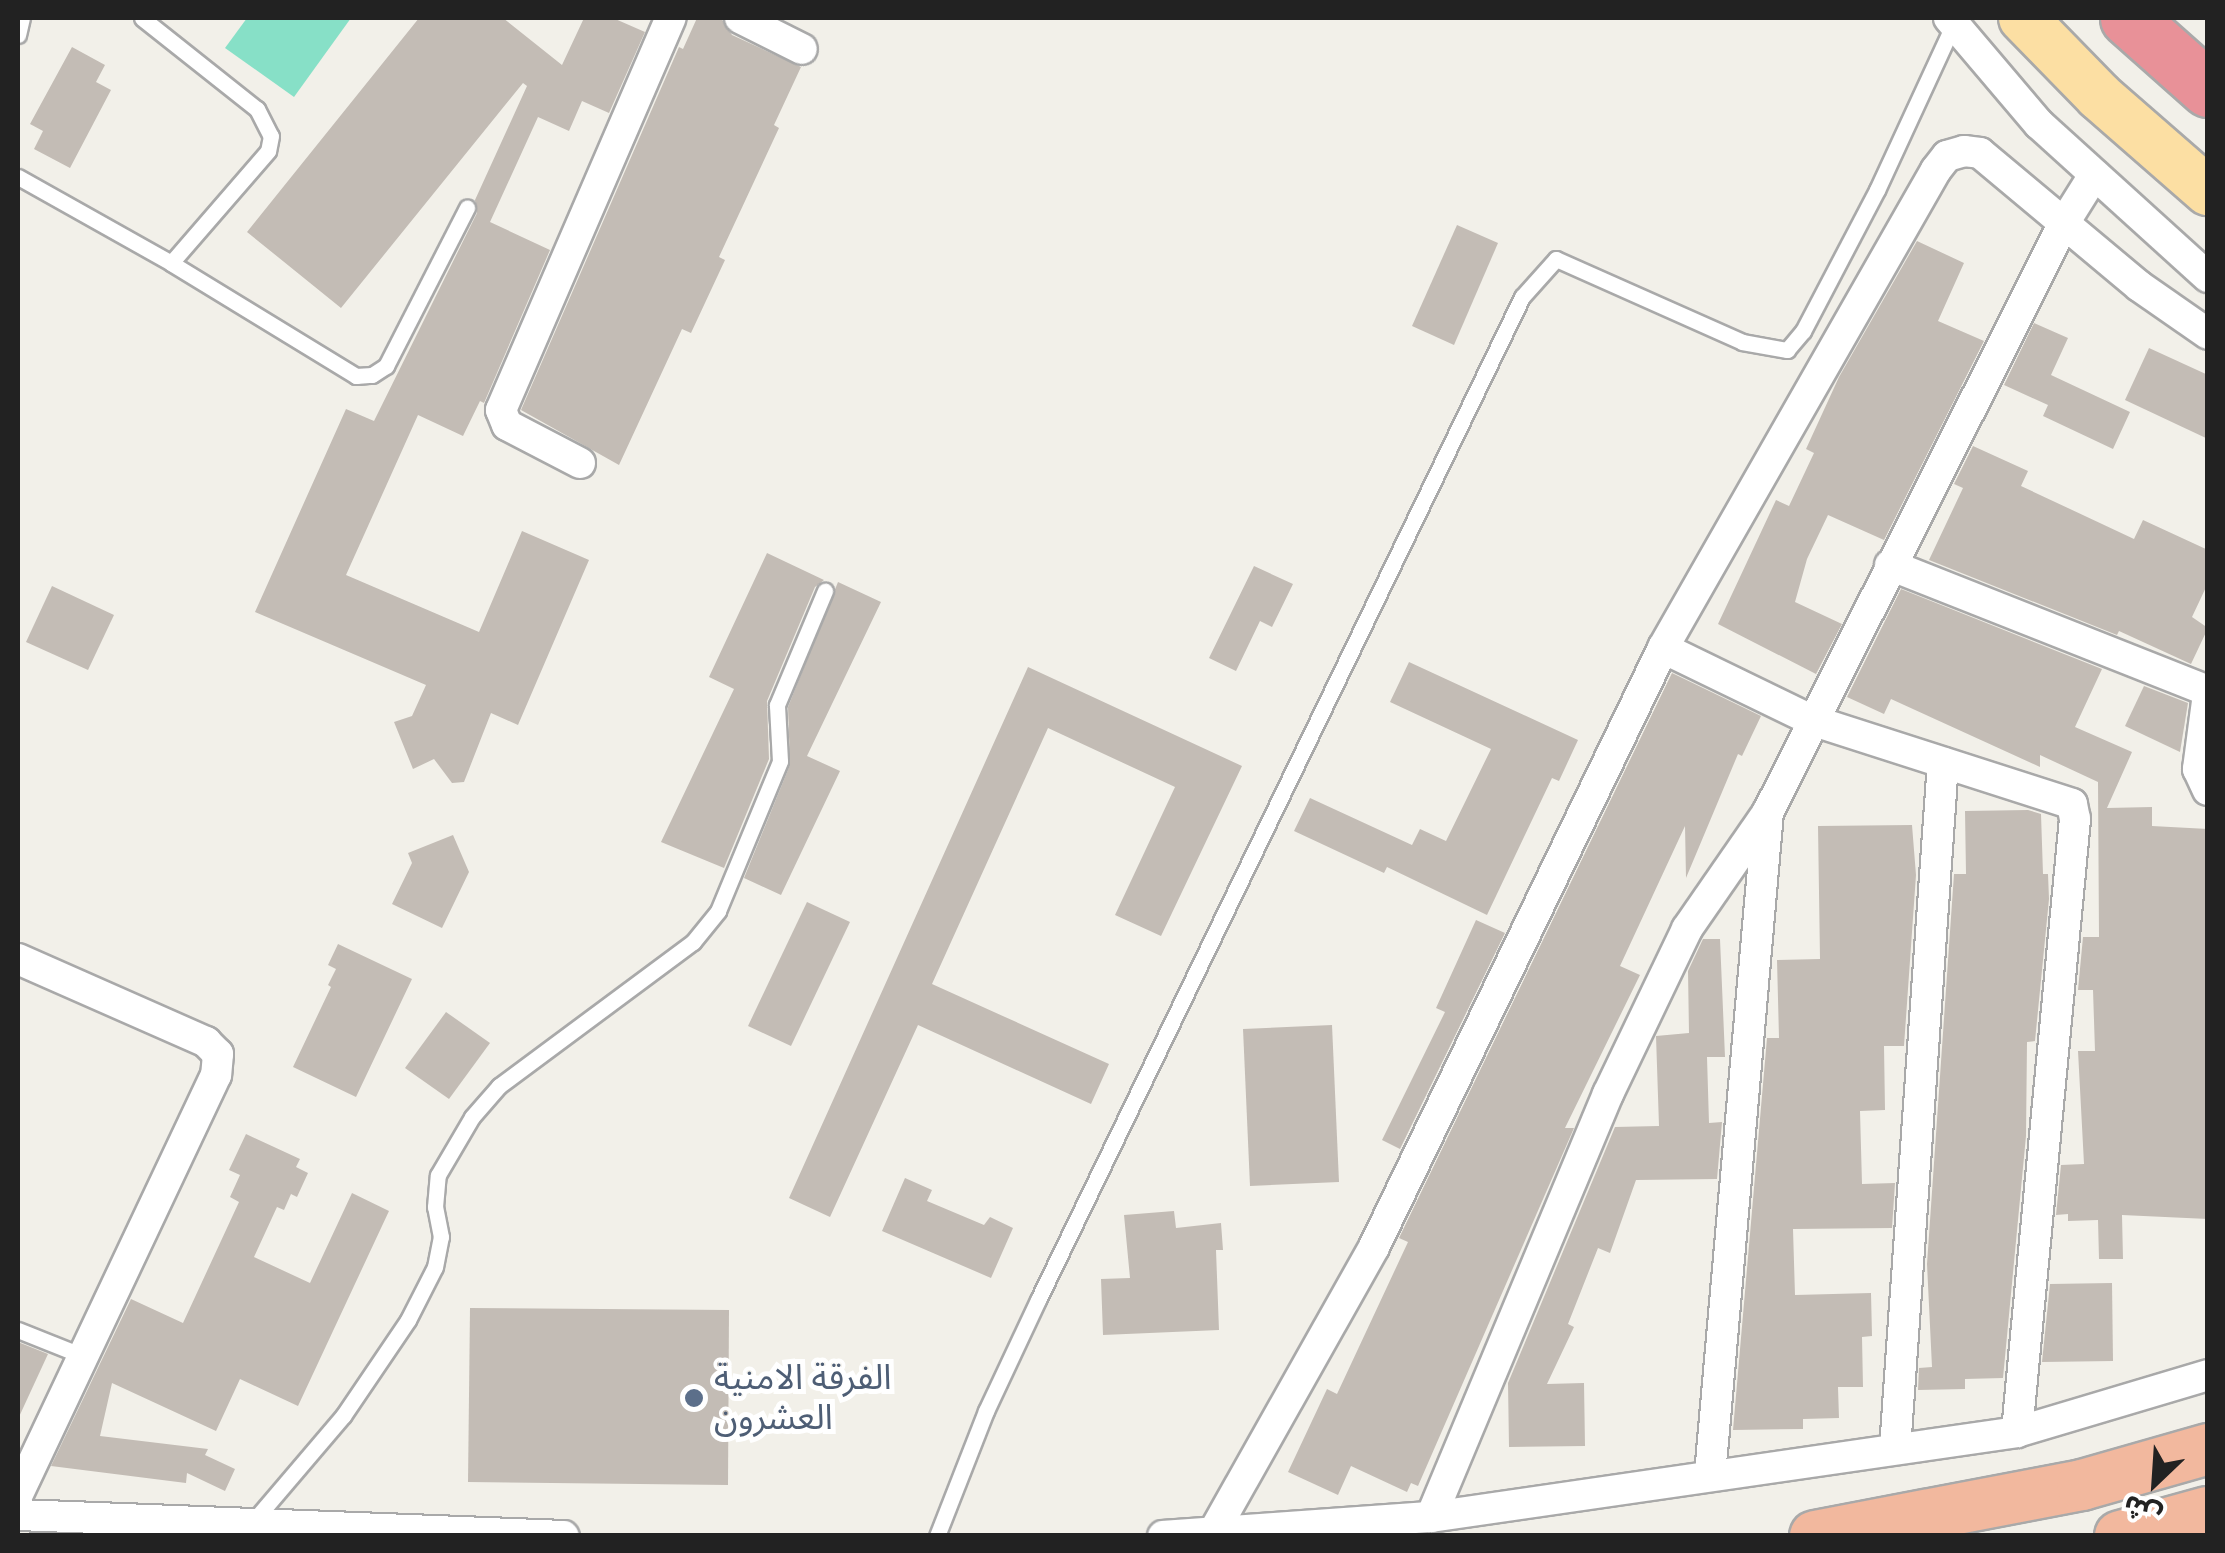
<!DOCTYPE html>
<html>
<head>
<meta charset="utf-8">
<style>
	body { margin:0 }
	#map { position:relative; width:2225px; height:1553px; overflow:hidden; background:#f2f0e9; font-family:Karla,"Noto Sans Arabic",sans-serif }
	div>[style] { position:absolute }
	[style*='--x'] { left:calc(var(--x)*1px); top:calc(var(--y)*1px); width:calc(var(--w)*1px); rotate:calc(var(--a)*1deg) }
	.pitch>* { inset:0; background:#87e0c7 }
	.building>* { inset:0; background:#c3bcb5 }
	.roads { filter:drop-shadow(2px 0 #a9a9a9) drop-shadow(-2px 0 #a9a9a9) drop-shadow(0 2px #a9a9a9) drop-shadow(0 -2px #a9a9a9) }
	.service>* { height:15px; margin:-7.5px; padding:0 7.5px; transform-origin:7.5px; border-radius:7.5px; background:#fff }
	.minor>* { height:30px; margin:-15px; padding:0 15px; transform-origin:15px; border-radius:15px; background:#fff }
	.primary>* { height:48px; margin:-24px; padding:0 24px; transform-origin:24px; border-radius:24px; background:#fcdfa3 }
	.trunk>* { height:50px; margin:-25px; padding:0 25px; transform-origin:25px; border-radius:25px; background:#f2b89e }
	.motorway>* { height:55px; margin:-27.5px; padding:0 27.5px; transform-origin:27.5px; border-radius:27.5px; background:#e89198 }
	.dots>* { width:28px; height:28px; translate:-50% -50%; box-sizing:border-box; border:5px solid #fff; border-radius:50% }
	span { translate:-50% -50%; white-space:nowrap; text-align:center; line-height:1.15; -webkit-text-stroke:10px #fff; paint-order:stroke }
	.service-label { font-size:35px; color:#4e5e75 }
	.left { translate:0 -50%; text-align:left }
	.frame { position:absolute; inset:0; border:20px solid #222; pointer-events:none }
	.north { position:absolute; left:2105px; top:1433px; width:100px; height:100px; -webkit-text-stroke:8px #fff; paint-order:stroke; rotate:205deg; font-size:28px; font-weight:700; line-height:40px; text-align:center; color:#222 }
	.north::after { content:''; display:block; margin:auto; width:35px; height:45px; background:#222; clip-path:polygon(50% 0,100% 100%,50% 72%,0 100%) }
</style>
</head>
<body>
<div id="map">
	<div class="pitch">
		<i style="clip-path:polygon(247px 18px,351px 18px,294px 97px,225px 48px)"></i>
	</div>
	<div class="building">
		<i style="clip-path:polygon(419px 18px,503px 18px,562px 65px,584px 18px,613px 18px,645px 32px,609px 113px,582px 101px,569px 131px,538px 117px,490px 222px,550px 250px,484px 403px,480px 401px,463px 436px,418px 415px,346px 575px,479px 632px,522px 531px,589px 560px,518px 725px,491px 713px,464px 782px,452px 783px,434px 759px,413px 769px,394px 722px,412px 716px,426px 685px,255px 612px,346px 409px,374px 421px,477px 213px,475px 200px,527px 86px,523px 83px,341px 308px,247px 232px)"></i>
		<i style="clip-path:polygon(697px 18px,721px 18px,732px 35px,801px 67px,774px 125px,779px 128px,719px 257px,725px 260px,691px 333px,682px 329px,619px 465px,521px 410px,679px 47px,683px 49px)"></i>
		<i style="clip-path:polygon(72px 47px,105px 65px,96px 82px,111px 90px,70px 168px,34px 149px,43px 131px,30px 124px)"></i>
		<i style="clip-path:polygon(1457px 225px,1498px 243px,1454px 345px,1412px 326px)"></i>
		<i style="clip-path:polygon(1917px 241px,1964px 263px,1938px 321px,1984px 341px,1884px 540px,1828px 515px,1807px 559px,1795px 602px,1842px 624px,1816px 674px,1718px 624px,1776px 500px,1789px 506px,1814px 453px,1806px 449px,1839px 377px)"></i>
		<i style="clip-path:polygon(2034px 323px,2068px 338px,2051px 375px,2130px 412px,2113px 449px,2043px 416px,2048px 405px,2004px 385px)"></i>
		<i style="clip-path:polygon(2149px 348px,2208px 375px,2208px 439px,2125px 400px)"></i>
		<i style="clip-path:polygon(1973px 446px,2028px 471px,2021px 486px,2134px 539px,2143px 520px,2208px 550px,2208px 583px,2192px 617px,2208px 628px,2191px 664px,2119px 631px,2117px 635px,1929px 560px,1963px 488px,1954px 484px)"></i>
		<i style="clip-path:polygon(767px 553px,824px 580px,815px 587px,767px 701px,769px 759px,724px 868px,661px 842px,734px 689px,709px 677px)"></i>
		<i style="clip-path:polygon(1254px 566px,1293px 584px,1272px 627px,1260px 621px,1236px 671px,1209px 658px)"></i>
		<i style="clip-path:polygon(838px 582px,881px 602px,807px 756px,840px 771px,781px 895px,744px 878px,790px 765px,788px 707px)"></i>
		<i style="clip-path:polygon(52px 586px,114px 615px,88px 670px,26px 642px)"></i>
		<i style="clip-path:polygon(1901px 589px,2102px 669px,2075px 727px,2132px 752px,2107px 808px,2152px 807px,2152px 826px,2208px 829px,2208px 1219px,2122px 1215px,2123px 1259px,2099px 1259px,2098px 1220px,2068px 1221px,2068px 1214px,2056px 1215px,2061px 1165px,2084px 1164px,2078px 1051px,2095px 1051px,2093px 990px,2078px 990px,2083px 937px,2099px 937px,2098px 782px,2040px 755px,2040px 767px,1891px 699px,1884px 714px,1847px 697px)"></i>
		<i style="clip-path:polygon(1409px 662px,1578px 740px,1559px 781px,1552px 778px,1487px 915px,1387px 867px,1384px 873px,1294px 831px,1310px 798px,1412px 845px,1420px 829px,1446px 841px,1491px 749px,1390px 702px)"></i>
		<i style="clip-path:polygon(1028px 667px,1242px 766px,1161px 936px,1115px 915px,1175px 787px,1048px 728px,932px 984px,1109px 1064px,1091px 1104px,918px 1025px,830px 1217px,789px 1198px)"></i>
		<i style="clip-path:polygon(1672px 673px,1761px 716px,1742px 756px,1738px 754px,1686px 878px,1685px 826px,1620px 966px,1640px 975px,1565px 1128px,1574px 1128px,1418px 1486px,1411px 1483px,1407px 1492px,1351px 1466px,1338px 1495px,1288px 1472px,1327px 1389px,1337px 1394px,1408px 1242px,1399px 1238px)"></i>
		<i style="clip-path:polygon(2144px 686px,2188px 703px,2180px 752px,2125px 726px)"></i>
		<i style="clip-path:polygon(2028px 810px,2041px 814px,2043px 874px,2048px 874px,2049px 899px,2035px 1041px,2027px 1042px,2026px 1136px,2003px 1378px,1965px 1379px,1965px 1389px,1918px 1390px,1919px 1368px,1932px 1367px,1927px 1264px,1954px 874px,1966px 874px,1965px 811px)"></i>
		<i style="clip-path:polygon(1912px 825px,1916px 875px,1904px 1046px,1884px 1046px,1885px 1110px,1860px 1111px,1862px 1184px,1895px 1183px,1892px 1228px,1793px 1229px,1795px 1295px,1871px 1293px,1872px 1336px,1862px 1337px,1863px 1387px,1838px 1387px,1839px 1418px,1803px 1419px,1803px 1429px,1733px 1430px,1767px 1038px,1779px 1038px,1777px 960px,1820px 959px,1818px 826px)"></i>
		<i style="clip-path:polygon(453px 835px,469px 872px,442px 928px,392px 904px,412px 863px,408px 853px)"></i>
		<i style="clip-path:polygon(807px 902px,850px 922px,791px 1046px,748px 1026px)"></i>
		<i style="clip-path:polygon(1476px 920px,1505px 933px,1400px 1149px,1382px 1140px,1445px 1012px,1436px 1008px)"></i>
		<i style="clip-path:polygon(1703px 939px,1720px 939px,1725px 1057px,1707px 1057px,1709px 1123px,1722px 1122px,1717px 1179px,1636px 1180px,1610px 1253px,1598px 1248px,1568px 1324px,1574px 1327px,1547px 1384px,1584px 1383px,1585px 1446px,1509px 1447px,1508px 1383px,1615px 1127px,1659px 1126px,1656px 1036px,1689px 1033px,1688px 971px)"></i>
		<i style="clip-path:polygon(338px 944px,412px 979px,356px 1097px,293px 1067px,331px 987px,328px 985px,336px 969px,328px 965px)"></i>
		<i style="clip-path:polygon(446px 1012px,490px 1043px,449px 1099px,405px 1068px)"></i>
		<i style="clip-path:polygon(1332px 1025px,1339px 1182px,1250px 1186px,1243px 1029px)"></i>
		<i style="clip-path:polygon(246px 1134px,300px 1159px,296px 1167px,308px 1173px,297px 1197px,291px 1194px,284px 1210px,277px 1207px,254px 1257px,310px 1283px,352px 1193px,389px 1211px,298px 1406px,240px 1379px,216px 1431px,112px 1383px,100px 1436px,208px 1449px,205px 1455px,235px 1469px,225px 1491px,187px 1473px,186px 1483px,51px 1466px,131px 1299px,183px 1323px,239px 1202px,230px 1197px,240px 1175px,229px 1170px)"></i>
		<i style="clip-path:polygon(905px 1178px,932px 1190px,927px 1201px,984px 1225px,990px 1217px,1013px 1228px,991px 1278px,882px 1231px)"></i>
		<i style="clip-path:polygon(1174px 1211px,1176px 1228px,1221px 1223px,1223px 1250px,1216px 1250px,1219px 1330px,1103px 1335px,1101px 1279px,1130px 1278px,1124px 1215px)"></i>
		<i style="clip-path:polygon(2112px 1283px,2113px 1361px,2042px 1362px,2050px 1284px)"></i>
		<i style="clip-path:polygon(470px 1308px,729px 1310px,728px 1485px,468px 1482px)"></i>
		<i style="clip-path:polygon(18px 1342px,48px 1354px,18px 1419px)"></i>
	</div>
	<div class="roads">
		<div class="service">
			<i style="--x:142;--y:18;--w:147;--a:38.4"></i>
			<i style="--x:257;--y:109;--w:30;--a:63"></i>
			<i style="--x:271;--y:136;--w:15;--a:101"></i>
			<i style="--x:268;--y:151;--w:148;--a:130.9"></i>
			<i style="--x:18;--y:35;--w:17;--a:-77"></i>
			<i style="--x:18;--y:177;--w:176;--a:29.3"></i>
			<i style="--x:171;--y:263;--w:217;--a:31.4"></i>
			<i style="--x:356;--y:376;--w:16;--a:-4"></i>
			<i style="--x:372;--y:375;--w:17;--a:-33"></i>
			<i style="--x:386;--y:366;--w:178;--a:-62.9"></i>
			<i style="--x:18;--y:1330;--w:70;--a:21.8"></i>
			<i style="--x:251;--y:1524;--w:142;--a:-49.6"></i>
			<i style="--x:343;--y:1416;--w:116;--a:-55.9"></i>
			<i style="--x:408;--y:1320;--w:59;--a:-63"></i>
			<i style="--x:435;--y:1267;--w:31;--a:-79"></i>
			<i style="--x:441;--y:1237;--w:31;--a:-101"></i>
			<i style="--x:435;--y:1207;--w:32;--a:-85"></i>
			<i style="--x:438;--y:1175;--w:67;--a:-59.6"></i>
			<i style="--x:472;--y:1117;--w:41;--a:-48.9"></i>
			<i style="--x:499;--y:1086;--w:242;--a:-36.6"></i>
			<i style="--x:693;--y:942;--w:40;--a:-51"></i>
			<i style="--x:718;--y:911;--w:162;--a:-67.5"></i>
			<i style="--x:780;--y:761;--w:56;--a:-93.1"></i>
			<i style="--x:777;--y:705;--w:124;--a:-67.2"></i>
			<i style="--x:937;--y:1536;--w:134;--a:-68.6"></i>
			<i style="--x:986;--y:1411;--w:123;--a:-64.9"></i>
			<i style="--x:1038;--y:1300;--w:1114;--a:-64.24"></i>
			<i style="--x:1522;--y:297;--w:51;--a:-48.2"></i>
			<i style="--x:1556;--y:259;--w:204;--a:24"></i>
			<i style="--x:1742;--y:342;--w:46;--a:10.1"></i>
			<i style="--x:1787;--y:350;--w:25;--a:-50"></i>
			<i style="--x:1803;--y:331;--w:159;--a:-62.3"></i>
			<i style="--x:1877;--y:190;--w:184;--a:-65.2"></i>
		</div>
		<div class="minor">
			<i style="--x:740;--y:18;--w:69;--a:26.6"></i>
			<i style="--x:1949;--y:18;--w:139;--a:49.7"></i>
			<i style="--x:2039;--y:124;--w:228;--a:42.2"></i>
			<i style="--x:580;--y:463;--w:82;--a:-152.5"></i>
			<i style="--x:507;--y:425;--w:16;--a:-112"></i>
			<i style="--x:501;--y:410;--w:427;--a:-66.6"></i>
			<i style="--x:1890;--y:565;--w:342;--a:21.6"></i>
			<i style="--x:1663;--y:648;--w:165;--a:25.9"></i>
			<i style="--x:1811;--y:720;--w:274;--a:17.8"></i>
			<i style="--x:2072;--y:804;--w:15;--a:79"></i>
			<i style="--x:2075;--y:819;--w:616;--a:95.41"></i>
			<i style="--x:2208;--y:694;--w:76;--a:97.6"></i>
			<i style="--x:2198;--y:769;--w:23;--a:65"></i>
			<i style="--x:18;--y:959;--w:206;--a:23.8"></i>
			<i style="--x:206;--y:1042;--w:17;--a:45"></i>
			<i style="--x:218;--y:1054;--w:21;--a:95"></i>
			<i style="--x:216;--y:1075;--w:463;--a:115.3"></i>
			<i style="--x:1895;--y:1449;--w:688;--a:-86"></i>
			<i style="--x:1710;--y:1475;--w:666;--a:-85"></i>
			<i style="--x:1768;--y:812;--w:659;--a:-63.32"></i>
			<i style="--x:2064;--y:223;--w:57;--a:-58"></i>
			<i style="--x:18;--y:1515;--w:546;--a:2.2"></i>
			<i style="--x:1431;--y:1517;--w:459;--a:-67.3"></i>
			<i style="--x:1608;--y:1094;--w:183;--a:-64.4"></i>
			<i style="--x:1687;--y:929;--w:139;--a:-55.3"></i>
			<i style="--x:1213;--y:1533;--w:328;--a:-60.6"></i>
			<i style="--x:1374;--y:1247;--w:665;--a:-64.24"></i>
			<i style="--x:1663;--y:648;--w:550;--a:-60.27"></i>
			<i style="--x:1936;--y:170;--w:18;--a:-52"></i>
			<i style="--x:1947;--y:156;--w:18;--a:-16"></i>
			<i style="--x:1964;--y:151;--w:16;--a:7"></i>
			<i style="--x:1980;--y:153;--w:207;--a:39.9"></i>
			<i style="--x:2139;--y:286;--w:84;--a:34.8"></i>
			<i style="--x:1163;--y:1536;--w:269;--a:-4.1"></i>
			<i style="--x:1431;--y:1517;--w:592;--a:-8.25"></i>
			<i style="--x:2017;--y:1432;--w:199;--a:-16.6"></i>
		</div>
		<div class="primary">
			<i style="--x:2023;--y:18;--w:109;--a:45.7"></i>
			<i style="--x:2099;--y:96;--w:145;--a:41.1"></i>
		</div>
		<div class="trunk">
			<i style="--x:1815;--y:1536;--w:272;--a:-10.8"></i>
			<i style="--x:2082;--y:1485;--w:131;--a:-15.9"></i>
			<i style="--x:2120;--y:1536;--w:91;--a:-15.3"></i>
		</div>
		<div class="motorway">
			<i style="--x:2128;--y:18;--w:107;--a:41.6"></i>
		</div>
	</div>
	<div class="dots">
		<i style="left:694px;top:1398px;background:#5c6f8a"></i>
	</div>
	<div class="service-label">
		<span class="left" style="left:714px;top:1398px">الفرقة الامنية<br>العشرون</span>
	</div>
	<div class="frame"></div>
	<div class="north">ش</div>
</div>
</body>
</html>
